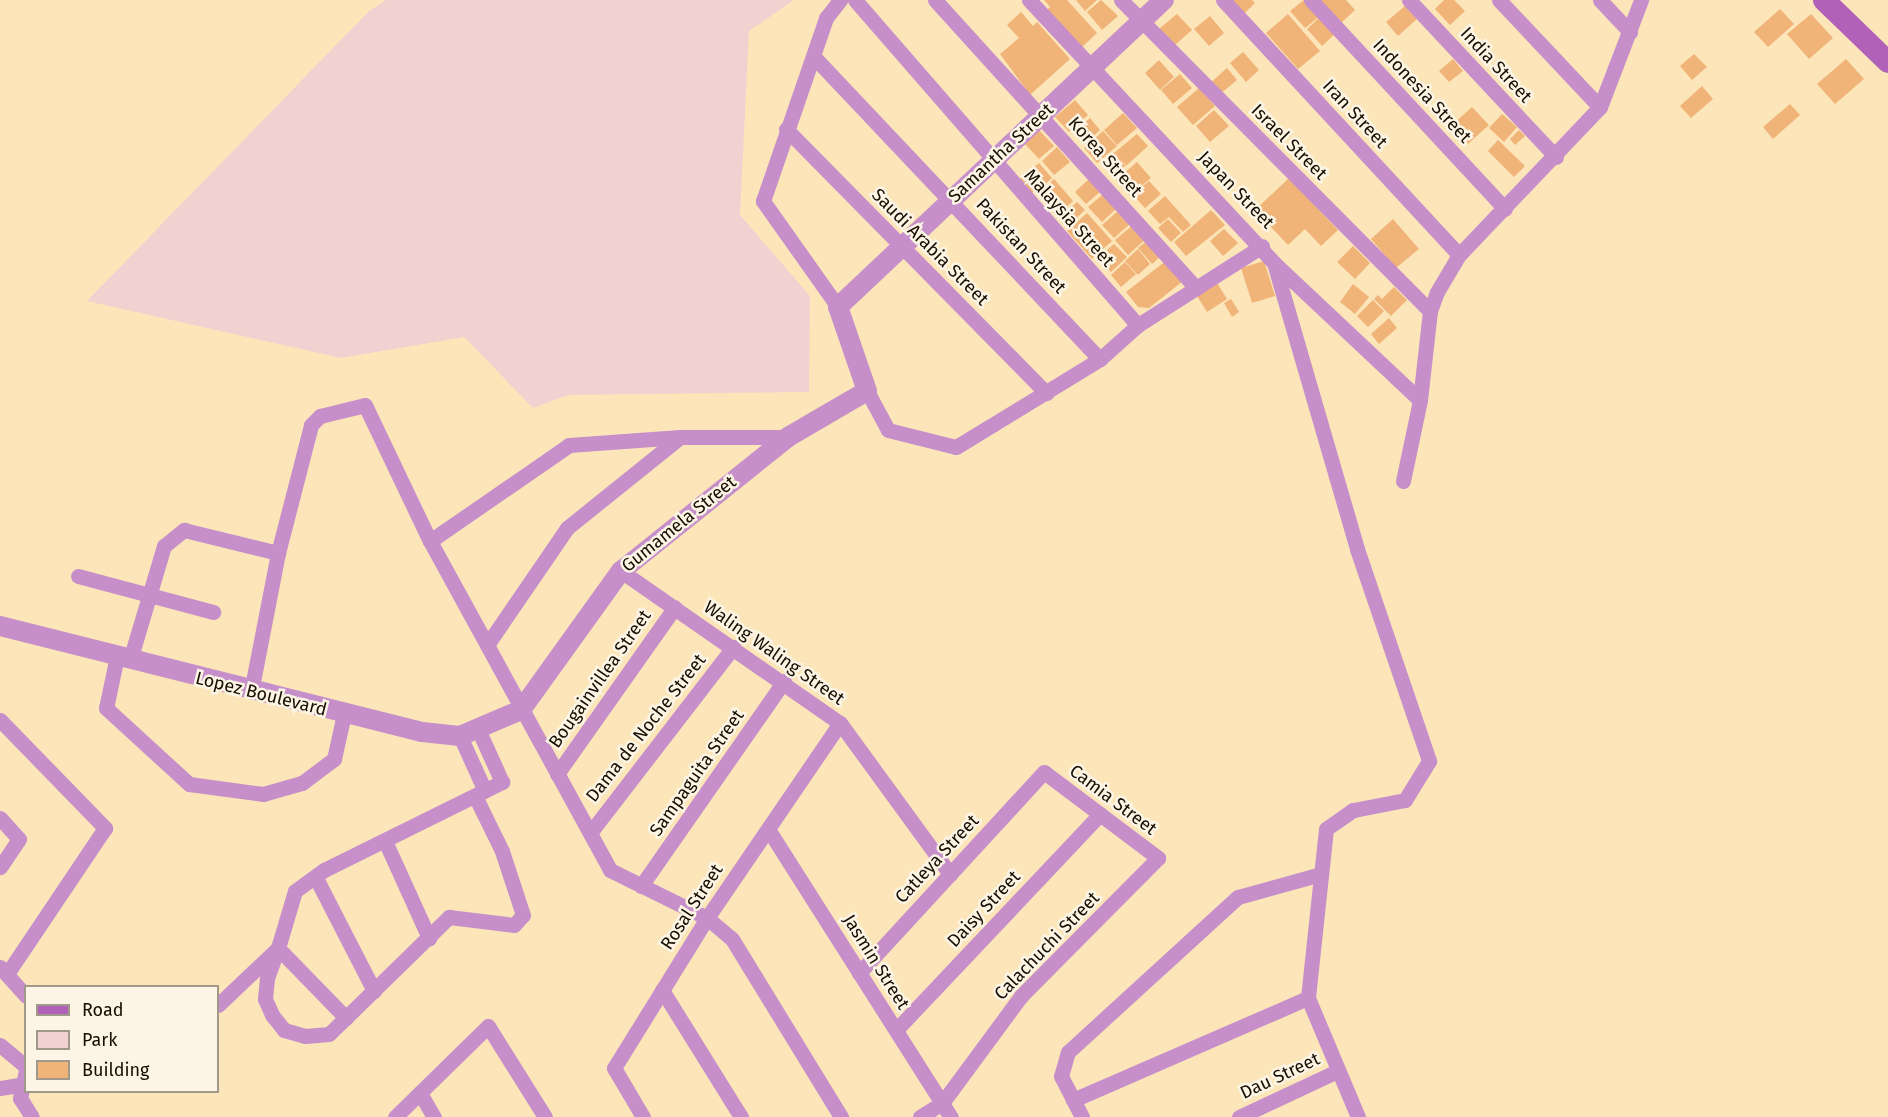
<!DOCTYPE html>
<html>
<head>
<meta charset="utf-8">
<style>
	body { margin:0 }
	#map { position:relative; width:1888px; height:1117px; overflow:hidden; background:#fce6b9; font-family:"Fira Sans",sans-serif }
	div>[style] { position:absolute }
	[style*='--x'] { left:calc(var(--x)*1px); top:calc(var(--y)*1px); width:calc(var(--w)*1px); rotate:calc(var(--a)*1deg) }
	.green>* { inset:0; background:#f0d3d0 }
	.building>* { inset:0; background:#f0b378 }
	.minor>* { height:15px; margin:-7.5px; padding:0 7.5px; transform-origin:7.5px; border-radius:7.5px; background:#c68fca }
	.tertiary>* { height:20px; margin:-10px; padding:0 10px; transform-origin:10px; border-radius:10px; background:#c68fca }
	.secondary>* { height:22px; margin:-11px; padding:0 11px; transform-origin:11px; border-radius:11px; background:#b261b9 }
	span { translate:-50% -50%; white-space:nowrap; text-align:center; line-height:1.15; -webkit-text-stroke:5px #fcf5e6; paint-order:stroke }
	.street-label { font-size:18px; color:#170d00 }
	.legend { position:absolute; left:24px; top:985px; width:195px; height:108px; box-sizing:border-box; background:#fcf5e6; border:2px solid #a0988a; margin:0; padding:8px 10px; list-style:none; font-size:18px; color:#170d00 }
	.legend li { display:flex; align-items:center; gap:12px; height:30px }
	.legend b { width:30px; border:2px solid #a0988a }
</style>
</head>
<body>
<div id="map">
	<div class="green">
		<i style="clip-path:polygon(386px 0,794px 0,749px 31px,740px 215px,810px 296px,809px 392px,568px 395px,533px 408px,464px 337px,341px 358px,87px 301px,369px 11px)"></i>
	</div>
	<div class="building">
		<i style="clip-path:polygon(1044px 0,1067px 0,1097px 33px,1080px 49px,1046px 11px,1050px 7px)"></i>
		<i style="clip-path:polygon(1076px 0,1097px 0,1085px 11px)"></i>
		<i style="clip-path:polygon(1101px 0,1118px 16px,1102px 30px,1087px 12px)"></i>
		<i style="clip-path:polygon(1230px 0,1252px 0,1255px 3px,1242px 16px)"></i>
		<i style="clip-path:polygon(1304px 0,1320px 16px,1305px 28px,1290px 11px)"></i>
		<i style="clip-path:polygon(1313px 0,1346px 0,1355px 10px,1339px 25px)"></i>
		<i style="clip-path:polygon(1444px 0,1454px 0,1465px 11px,1450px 25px,1435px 9px)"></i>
		<i style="clip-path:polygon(1405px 6px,1417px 19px,1398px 36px,1386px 22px)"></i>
		<i style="clip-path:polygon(1780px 9px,1794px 24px,1768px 47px,1754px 32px)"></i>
		<i style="clip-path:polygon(1021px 12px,1033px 26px,1037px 22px,1070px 59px,1030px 95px,1000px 54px,1019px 38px,1007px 25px)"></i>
		<i style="clip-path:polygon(1177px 14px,1192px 30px,1174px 46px,1159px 29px)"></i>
		<i style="clip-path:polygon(1288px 14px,1320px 51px,1298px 69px,1266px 33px)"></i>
		<i style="clip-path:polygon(1811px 14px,1833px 38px,1809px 59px,1787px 34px)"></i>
		<i style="clip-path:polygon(1210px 16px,1224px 33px,1209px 46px,1194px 29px)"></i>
		<i style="clip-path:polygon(1321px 16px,1336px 33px,1322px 46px,1307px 29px)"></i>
		<i style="clip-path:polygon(1243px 52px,1259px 70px,1246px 82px,1230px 63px)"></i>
		<i style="clip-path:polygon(1694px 54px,1707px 67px,1692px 80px,1680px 66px)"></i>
		<i style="clip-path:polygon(1453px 59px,1463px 71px,1449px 82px,1439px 71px)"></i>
		<i style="clip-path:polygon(1846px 59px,1864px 79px,1835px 104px,1817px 84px)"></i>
		<i style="clip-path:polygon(1159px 60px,1174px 77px,1160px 90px,1145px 73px)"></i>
		<i style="clip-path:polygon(1227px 68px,1237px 80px,1219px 95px,1209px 84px)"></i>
		<i style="clip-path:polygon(1180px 74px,1192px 88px,1173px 104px,1161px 90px)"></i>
		<i style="clip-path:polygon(1702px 86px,1713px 99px,1691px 118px,1680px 106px)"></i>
		<i style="clip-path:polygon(1199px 88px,1215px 106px,1193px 125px,1177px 107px)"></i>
		<i style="clip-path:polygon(1075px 100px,1088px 115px,1069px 132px,1055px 117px)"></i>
		<i style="clip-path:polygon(1790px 104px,1800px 115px,1773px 139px,1763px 127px)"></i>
		<i style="clip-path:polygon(1472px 107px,1489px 125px,1468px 144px,1451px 126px)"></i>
		<i style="clip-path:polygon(1214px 110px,1229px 126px,1210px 142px,1196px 126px)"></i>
		<i style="clip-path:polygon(1123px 113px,1137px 128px,1117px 145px,1104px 130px)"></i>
		<i style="clip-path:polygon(1502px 114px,1517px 127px,1504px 142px,1489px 128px)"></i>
		<i style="clip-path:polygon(1090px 118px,1100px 130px,1085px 144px,1074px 132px)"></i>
		<i style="clip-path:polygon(1039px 130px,1054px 146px,1039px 159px,1024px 143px)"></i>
		<i style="clip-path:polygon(1519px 130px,1525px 136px,1515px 145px,1510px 139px)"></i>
		<i style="clip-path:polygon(1103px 131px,1117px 146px,1097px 163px,1084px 148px)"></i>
		<i style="clip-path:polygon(1137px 134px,1148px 146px,1126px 166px,1119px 157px,1125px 166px,1114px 175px,1103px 162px)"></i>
		<i style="clip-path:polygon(1498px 140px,1525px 166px,1514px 177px,1488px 151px)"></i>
		<i style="clip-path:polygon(1057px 147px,1070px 162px,1054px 175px,1042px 161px)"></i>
		<i style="clip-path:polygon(1137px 162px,1151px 178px,1130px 196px,1116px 180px)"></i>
		<i style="clip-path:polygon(1039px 163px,1052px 178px,1042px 187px,1028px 172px)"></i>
		<i style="clip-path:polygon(1027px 173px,1039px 186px,1032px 193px,1020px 179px)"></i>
		<i style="clip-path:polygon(1289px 178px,1338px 230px,1321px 246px,1305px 229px,1288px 245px,1255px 210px)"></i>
		<i style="clip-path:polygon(1054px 179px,1073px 201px,1060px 213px,1040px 191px)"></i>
		<i style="clip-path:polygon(1089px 179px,1100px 192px,1086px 204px,1075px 192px)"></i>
		<i style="clip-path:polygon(1149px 181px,1161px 194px,1145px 208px,1133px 195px)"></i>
		<i style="clip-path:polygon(1103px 194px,1116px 209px,1102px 222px,1088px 207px)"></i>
		<i style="clip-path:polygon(1165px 196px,1191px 225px,1183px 232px,1169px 217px,1160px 224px,1148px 211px)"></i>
		<i style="clip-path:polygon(1077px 202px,1085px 210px,1068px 226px,1060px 217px)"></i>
		<i style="clip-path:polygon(1119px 210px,1131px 223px,1114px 238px,1102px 225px)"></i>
		<i style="clip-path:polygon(1211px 210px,1225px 225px,1186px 256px,1174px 242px)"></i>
		<i style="clip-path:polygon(1087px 213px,1112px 241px,1092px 259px,1067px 231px)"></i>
		<i style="clip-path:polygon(1168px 219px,1181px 233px,1171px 242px,1158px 228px)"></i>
		<i style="clip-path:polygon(1393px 219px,1419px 249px,1396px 268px,1371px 239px)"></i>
		<i style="clip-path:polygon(1134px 224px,1147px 238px,1128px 255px,1115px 240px)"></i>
		<i style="clip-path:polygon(1224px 229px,1238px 243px,1223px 256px,1210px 241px)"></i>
		<i style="clip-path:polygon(1148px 240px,1162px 255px,1152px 264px,1138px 248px)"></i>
		<i style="clip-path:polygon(1114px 244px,1127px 257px,1111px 272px,1098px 258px)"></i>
		<i style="clip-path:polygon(1353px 246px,1370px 263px,1355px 279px,1337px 262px)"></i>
		<i style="clip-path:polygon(1138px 249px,1150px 264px,1138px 275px,1125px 261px)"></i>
		<i style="clip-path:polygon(1167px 260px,1183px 281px,1149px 308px,1138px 307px,1126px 292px)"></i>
		<i style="clip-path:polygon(1264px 261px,1275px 296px,1252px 303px,1241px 268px)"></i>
		<i style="clip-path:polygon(1125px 262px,1136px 274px,1121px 287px,1111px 275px)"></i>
		<i style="clip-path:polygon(1217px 283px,1227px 299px,1207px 312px,1197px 296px)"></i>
		<i style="clip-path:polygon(1353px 284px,1369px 297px,1355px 314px,1340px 302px)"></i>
		<i style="clip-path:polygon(1394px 287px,1407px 300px,1391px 316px,1374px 299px,1378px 295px,1382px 299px)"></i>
		<i style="clip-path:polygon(1231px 299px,1239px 312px,1232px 317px,1224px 303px)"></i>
		<i style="clip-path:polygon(1373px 300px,1384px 311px,1368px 327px,1357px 316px)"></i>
		<i style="clip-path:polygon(1389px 318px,1397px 328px,1379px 344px,1371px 334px)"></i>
	</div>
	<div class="minor">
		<i style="--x:855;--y:0;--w:431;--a:49"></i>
		<i style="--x:935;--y:0;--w:389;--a:47.8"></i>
		<i style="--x:1029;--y:0;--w:359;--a:47"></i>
		<i style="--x:1274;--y:263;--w:200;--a:43.2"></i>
		<i style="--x:1121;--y:0;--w:438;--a:45.2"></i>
		<i style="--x:1223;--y:0;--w:347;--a:47.2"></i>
		<i style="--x:1311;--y:0;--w:285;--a:47.1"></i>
		<i style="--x:1409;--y:0;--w:215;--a:46.9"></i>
		<i style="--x:1499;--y:0;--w:147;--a:46.7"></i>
		<i style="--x:1600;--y:0;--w:44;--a:46.8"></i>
		<i style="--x:814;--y:57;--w:416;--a:46.6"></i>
		<i style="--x:786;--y:129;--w:371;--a:45.4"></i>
		<i style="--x:1274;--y:263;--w:298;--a:73.8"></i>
		<i style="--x:1357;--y:549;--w:224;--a:71.2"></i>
		<i style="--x:1429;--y:761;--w:46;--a:121.6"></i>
		<i style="--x:1405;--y:800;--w:53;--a:169.1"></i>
		<i style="--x:1353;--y:810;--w:33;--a:145"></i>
		<i style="--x:1326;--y:829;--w:170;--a:96.1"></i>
		<i style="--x:1308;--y:998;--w:129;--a:67.2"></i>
		<i style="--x:838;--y:307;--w:130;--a:-125.3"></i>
		<i style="--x:763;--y:201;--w:194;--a:-71"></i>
		<i style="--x:826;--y:18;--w:23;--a:-52"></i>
		<i style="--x:867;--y:391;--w:44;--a:61.7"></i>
		<i style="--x:888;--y:430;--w:70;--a:14"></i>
		<i style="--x:956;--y:447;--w:169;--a:-31.4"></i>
		<i style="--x:1100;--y:359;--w:51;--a:-41.8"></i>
		<i style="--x:1138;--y:325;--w:147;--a:-32.5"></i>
		<i style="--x:1403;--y:481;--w:83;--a:-78.1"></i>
		<i style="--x:1420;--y:400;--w:90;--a:-83.6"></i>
		<i style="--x:1430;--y:311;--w:20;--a:-70"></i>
		<i style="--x:1437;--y:292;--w:43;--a:-59.3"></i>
		<i style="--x:1459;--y:255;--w:204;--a:-46.4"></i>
		<i style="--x:1600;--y:107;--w:115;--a:-69"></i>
		<i style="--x:430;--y:541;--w:169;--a:-34.6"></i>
		<i style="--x:569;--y:445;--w:111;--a:-4.1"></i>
		<i style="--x:680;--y:437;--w:108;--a:0"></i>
		<i style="--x:621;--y:571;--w:267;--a:34.8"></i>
		<i style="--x:840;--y:723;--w:187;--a:53.9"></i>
		<i style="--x:78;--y:576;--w:140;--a:14.9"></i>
		<i style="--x:487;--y:645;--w:142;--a:-55.6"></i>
		<i style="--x:567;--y:528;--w:145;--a:-38.8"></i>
		<i style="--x:117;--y:656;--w:53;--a:101.9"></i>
		<i style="--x:106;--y:708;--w:113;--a:42.5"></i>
		<i style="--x:189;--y:784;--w:75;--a:7.7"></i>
		<i style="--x:263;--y:794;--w:41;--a:-15.8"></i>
		<i style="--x:302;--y:783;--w:40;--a:-37"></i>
		<i style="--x:334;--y:759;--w:46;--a:-77.5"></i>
		<i style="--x:130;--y:660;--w:119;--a:-73.4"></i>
		<i style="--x:164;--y:546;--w:26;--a:-39"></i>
		<i style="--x:184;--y:530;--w:97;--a:13.7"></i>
		<i style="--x:251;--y:692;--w:142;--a:-79"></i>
		<i style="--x:278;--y:553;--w:132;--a:-75.5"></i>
		<i style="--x:311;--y:425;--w:13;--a:-45"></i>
		<i style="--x:320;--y:416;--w:46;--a:-13.7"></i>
		<i style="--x:365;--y:405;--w:151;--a:64.5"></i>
		<i style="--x:430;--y:541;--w:375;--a:61.3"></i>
		<i style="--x:610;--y:870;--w:108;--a:26.3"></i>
		<i style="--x:707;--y:918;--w:33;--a:40"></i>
		<i style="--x:732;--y:939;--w:209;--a:58.5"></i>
		<i style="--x:0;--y:720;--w:151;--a:45.8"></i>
		<i style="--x:105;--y:828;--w:176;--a:123.9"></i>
		<i style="--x:460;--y:736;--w:60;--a:65.6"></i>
		<i style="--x:557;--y:774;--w:204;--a:-54.8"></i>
		<i style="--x:0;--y:818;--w:28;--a:48"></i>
		<i style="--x:19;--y:839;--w:34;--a:124"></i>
		<i style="--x:768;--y:829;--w:341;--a:57.6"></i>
		<i style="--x:590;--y:833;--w:235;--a:-52.4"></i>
		<i style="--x:385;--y:841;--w:107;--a:65.6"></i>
		<i style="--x:316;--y:878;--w:127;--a:62.8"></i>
		<i style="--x:641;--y:886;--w:250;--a:-55.1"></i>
		<i style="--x:0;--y:967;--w:39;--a:48"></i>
		<i style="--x:859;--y:973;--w:273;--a:-47.4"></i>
		<i style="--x:1044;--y:772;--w:143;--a:37"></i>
		<i style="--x:1158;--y:858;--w:194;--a:134.8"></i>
		<i style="--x:1021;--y:996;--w:133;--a:126.4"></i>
		<i style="--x:942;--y:1103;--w:26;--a:148"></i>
		<i style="--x:662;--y:990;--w:150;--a:58.1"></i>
		<i style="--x:218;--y:1005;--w:83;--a:-43.5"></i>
		<i style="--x:278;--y:948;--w:33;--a:110"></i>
		<i style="--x:267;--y:979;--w:20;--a:96"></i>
		<i style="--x:265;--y:999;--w:17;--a:66"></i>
		<i style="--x:272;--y:1015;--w:19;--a:51"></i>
		<i style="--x:284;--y:1030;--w:22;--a:16"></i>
		<i style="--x:305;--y:1036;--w:24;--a:-5"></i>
		<i style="--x:329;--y:1034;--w:168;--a:-44.3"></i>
		<i style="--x:449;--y:917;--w:65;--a:7"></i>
		<i style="--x:514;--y:925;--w:13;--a:-48"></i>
		<i style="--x:523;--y:915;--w:67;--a:-108.2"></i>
		<i style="--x:502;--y:851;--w:61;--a:-116.1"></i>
		<i style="--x:346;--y:1018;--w:98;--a:-134.2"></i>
		<i style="--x:278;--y:948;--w:59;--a:-73.4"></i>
		<i style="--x:295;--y:891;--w:36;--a:-36"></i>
		<i style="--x:324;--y:870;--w:199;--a:-26.3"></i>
		<i style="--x:502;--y:782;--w:58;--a:-114.4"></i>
		<i style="--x:896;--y:1030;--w:297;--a:-46.6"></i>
		<i style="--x:0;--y:1045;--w:34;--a:40"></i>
		<i style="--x:26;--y:1070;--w:29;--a:102"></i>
		<i style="--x:20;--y:1098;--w:22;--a:58"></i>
		<i style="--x:0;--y:1088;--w:19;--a:-9"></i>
		<i style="--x:420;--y:1093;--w:28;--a:60"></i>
		<i style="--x:1073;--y:1100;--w:256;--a:-23.5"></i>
		<i style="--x:395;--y:1117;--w:130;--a:-44.4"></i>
		<i style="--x:488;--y:1026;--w:107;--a:57.9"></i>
		<i style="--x:643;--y:1117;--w:57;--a:-120.6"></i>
		<i style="--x:614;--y:1068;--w:176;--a:-58.2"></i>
		<i style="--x:707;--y:918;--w:236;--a:-55.7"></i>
		<i style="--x:1082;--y:1117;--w:46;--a:-117.1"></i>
		<i style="--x:1061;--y:1076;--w:25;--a:-74"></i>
		<i style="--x:1068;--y:1052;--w:230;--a:-42.4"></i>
		<i style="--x:1238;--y:897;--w:86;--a:-15.5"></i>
		<i style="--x:1239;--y:1117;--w:108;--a:-25.1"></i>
	</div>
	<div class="tertiary">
		<i style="--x:0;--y:626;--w:435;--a:14.1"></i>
		<i style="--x:422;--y:732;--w:38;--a:6"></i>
		<i style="--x:460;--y:736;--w:66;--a:-23.1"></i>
		<i style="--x:521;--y:710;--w:171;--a:-54.3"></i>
		<i style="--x:621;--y:571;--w:214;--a:-38.7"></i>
		<i style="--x:788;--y:437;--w:91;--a:-30.2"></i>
		<i style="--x:867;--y:391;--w:89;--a:-109"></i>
		<i style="--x:838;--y:307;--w:448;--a:-43.3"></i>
	</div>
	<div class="secondary">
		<i style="--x:1824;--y:0;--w:89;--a:44.1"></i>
	</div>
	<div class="street-label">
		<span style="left:1496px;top:65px;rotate:47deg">India Street</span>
		<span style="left:1422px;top:91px;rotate:47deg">Indonesia Street</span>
		<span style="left:1355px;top:114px;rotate:47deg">Iran Street</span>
		<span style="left:1289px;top:142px;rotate:45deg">Israel Street</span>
		<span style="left:1001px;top:153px;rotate:-43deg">Samantha Street</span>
		<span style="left:1105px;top:157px;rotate:48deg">Korea Street</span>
		<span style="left:1236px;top:190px;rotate:46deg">Japan Street</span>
		<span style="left:1069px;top:218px;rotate:48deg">Malaysia Street</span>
		<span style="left:1021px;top:246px;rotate:47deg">Pakistan Street</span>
		<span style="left:930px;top:247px;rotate:45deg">Saudi Arabia Street</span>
		<span style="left:679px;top:524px;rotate:-39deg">Gumamela Street</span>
		<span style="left:774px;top:653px;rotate:35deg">Waling Waling Street</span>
		<span style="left:600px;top:679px;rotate:-55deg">Bougainvillea Street</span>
		<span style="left:261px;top:694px;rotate:14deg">Lopez Boulevard</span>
		<span style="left:646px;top:728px;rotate:-52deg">Dama de Noche Street</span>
		<span style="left:697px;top:773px;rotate:-55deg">Sampaguita Street</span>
		<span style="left:1113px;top:800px;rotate:37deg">Camia Street</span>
		<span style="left:937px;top:859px;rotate:-47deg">Catleya Street</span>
		<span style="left:692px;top:907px;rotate:-57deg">Rosal Street</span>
		<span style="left:984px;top:909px;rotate:-47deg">Daisy Street</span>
		<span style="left:1047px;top:946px;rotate:-46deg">Calachuchi Street</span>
		<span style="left:876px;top:962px;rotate:58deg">Jasmin Street</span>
		<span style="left:1280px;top:1076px;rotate:-25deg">Dau Street</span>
	</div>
	<ul class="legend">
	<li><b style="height:8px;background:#b261b9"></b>Road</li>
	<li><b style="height:16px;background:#f0d3d0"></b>Park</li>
	<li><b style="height:16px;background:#f0b378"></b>Building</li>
	</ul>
</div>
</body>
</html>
